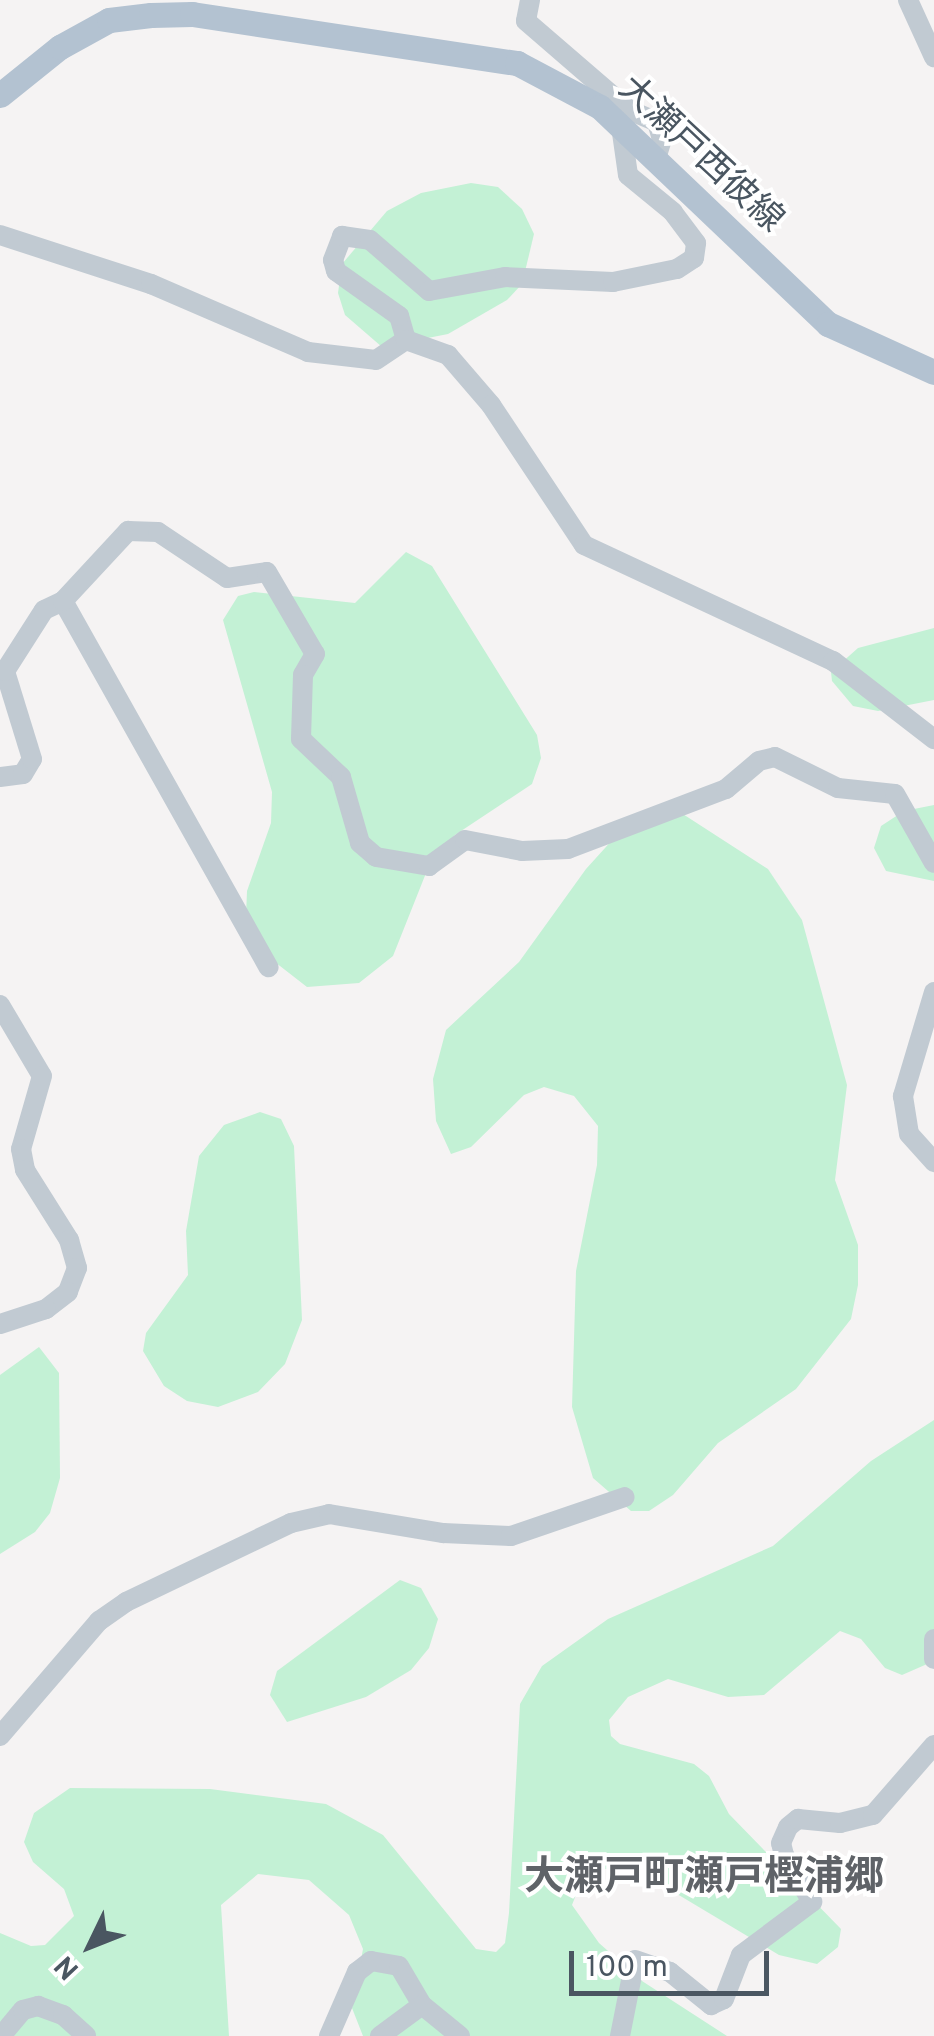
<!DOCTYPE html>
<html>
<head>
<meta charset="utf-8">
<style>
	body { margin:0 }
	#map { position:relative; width:934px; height:2036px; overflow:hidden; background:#f5f3f3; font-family:Overpass,"Noto Sans JP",sans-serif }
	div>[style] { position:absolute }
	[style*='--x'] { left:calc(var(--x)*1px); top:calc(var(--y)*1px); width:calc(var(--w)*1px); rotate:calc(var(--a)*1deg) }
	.green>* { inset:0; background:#c3f1d5 }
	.minor>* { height:20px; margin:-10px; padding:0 10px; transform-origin:10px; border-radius:10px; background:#c1cad2 }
	.major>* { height:25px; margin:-12.5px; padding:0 12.5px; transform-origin:12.5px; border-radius:12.5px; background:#b3c2d1 }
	span { translate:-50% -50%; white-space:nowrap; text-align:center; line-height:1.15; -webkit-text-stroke:8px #fff; paint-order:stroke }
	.street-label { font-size:35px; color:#4a5661 }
	.quarter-label { font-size:40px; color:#5f6368; font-weight:700 }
	.north { position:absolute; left:40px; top:1896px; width:100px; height:100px; -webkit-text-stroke:8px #fff; paint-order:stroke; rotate:227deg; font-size:28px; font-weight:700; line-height:40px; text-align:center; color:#4a5661 }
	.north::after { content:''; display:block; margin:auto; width:35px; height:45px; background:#4a5661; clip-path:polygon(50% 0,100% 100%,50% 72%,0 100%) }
	.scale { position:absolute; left:569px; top:1951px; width:200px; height:45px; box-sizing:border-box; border:5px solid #4a5661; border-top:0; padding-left:12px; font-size:30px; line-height:35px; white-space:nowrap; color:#4a5661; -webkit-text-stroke:8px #fff; paint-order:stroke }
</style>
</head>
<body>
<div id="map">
	<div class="green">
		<i style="clip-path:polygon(471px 183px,498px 187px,522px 209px,534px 234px,522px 284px,507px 300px,448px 334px,382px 347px,345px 315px,338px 293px,342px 264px,387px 211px,421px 193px)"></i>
		<i style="clip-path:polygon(406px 552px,432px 566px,537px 735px,541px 758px,532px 784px,455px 835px,432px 858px,393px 956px,359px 983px,307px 987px,262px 952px,246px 916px,247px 891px,271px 823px,272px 792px,223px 620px,238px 596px,254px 592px,355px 603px)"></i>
		<i style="clip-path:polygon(934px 628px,934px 700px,878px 711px,853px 706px,832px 681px,831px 672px,858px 648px)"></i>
		<i style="clip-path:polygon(934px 805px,934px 881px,886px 871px,874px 848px,881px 826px,904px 811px)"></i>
		<i style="clip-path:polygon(672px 807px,768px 869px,802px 920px,847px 1085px,835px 1180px,858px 1245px,858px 1285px,851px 1319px,796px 1389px,718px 1443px,673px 1495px,649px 1511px,631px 1511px,593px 1478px,572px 1407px,576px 1271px,597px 1165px,598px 1126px,574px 1096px,544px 1087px,524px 1095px,471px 1147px,451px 1154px,436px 1121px,433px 1079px,446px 1030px,519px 962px,586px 869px,624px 827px)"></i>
		<i style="clip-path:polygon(260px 1112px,281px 1119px,294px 1146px,302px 1320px,285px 1364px,258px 1392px,218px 1407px,187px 1401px,164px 1386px,143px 1351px,146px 1333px,188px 1275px,186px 1231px,199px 1156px,224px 1125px)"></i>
		<i style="clip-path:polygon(39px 1347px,59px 1373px,60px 1478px,50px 1513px,35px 1532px,0 1554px,0 1375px)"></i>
		<i style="clip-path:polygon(934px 1420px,934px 1661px,902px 1675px,885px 1668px,861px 1639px,840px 1631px,764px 1695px,728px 1697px,668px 1679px,628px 1697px,609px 1720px,611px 1736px,620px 1744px,694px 1764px,709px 1776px,729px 1814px,841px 1929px,838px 1947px,817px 1964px,779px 1955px,657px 1882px,617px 1869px,598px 1869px,581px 1882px,572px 1905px,599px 1943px,642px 1981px,727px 2036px,363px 2036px,352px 2008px,363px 1949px,349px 1915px,309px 1880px,258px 1874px,221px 1905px,229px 2036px,0 2036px,0 1933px,31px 1946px,45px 1945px,74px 1916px,64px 1889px,33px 1862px,24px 1842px,34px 1813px,70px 1788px,210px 1789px,326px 1804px,383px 1835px,476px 1949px,496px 1952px,505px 1943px,509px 1913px,520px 1704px,542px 1666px,608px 1619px,773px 1546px,871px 1461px)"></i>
		<i style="clip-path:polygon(400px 1580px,421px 1588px,438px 1619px,429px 1648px,411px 1670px,366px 1697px,287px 1722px,270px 1695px,277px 1671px)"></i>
	</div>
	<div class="minor">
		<i style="--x:530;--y:0;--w:21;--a:101"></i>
		<i style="--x:526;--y:21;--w:136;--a:40.8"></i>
		<i style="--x:629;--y:110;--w:30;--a:23"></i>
		<i style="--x:657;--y:122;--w:18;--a:74"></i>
		<i style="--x:662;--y:139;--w:21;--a:107"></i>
		<i style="--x:908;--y:0;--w:63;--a:65.5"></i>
		<i style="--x:0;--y:235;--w:159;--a:18"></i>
		<i style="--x:151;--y:284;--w:171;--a:23.4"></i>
		<i style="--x:308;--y:352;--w:68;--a:6.7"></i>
		<i style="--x:376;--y:360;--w:36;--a:-34"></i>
		<i style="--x:406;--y:340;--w:25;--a:-106"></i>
		<i style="--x:399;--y:316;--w:77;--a:-144.5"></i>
		<i style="--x:336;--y:271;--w:11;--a:-105"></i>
		<i style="--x:333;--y:260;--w:26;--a:-69"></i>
		<i style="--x:342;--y:236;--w:28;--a:8"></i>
		<i style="--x:370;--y:240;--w:78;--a:40.8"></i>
		<i style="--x:429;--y:291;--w:77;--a:-10.4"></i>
		<i style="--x:505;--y:277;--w:108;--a:2.7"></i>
		<i style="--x:613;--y:282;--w:65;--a:-11.5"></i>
		<i style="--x:677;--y:269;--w:20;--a:-33"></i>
		<i style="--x:694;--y:258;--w:15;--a:-82"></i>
		<i style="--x:696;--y:243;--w:39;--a:-127"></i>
		<i style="--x:673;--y:212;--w:58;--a:-140.6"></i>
		<i style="--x:628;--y:175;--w:49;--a:-98.1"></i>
		<i style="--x:406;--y:340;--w:45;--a:19.7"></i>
		<i style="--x:448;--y:355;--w:66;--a:49.3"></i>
		<i style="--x:491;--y:405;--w:168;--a:56.4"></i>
		<i style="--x:584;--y:545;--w:275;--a:25"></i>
		<i style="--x:833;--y:661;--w:128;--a:37.7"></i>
		<i style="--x:63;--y:601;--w:420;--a:60.7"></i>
		<i style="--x:0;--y:777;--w:23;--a:-7"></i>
		<i style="--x:23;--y:774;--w:17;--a:-59"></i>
		<i style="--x:32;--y:759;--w:92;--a:-107.1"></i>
		<i style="--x:5;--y:671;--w:72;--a:-57.4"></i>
		<i style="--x:44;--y:610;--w:21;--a:-25"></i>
		<i style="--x:63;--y:601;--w:96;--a:-47.1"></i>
		<i style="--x:128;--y:531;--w:30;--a:2"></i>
		<i style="--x:158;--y:532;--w:83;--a:33.7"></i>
		<i style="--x:227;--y:578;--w:40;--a:-8.5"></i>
		<i style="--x:267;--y:572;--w:95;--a:59.7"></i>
		<i style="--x:315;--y:654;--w:24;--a:120"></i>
		<i style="--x:303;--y:675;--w:64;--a:91.8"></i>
		<i style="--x:301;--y:739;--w:55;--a:43.5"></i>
		<i style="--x:341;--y:777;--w:69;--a:73.9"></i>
		<i style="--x:360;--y:843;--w:21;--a:41"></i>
		<i style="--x:376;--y:857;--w:54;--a:9.6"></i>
		<i style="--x:429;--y:866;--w:44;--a:-35.8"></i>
		<i style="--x:465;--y:840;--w:58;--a:10.9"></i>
		<i style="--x:522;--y:851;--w:46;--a:-2.5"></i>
		<i style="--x:568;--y:849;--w:169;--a:-20.8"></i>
		<i style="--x:726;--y:789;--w:43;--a:-40.3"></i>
		<i style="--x:759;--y:761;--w:16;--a:-14"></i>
		<i style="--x:775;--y:757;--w:70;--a:26.2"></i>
		<i style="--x:838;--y:788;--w:57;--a:6"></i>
		<i style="--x:895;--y:794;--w:79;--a:60.5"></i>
		<i style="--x:934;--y:992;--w:109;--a:106.6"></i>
		<i style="--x:903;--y:1096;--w:38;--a:81"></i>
		<i style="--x:909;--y:1134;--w:38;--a:48"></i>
		<i style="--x:0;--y:1005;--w:82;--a:59.4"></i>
		<i style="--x:42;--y:1076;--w:76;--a:106"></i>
		<i style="--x:21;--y:1149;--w:21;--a:79"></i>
		<i style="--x:25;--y:1170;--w:83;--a:57.8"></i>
		<i style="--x:69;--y:1240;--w:29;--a:74"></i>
		<i style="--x:77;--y:1268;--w:26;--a:111"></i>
		<i style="--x:68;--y:1292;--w:28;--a:142"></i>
		<i style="--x:46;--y:1309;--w:48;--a:161.9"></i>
		<i style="--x:934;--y:1639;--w:20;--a:90"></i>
		<i style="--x:0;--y:1736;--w:152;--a:-49.3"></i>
		<i style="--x:99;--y:1621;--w:33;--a:-35"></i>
		<i style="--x:126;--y:1602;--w:183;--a:-25.6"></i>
		<i style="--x:291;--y:1523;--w:39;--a:-13"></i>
		<i style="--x:329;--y:1514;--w:116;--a:9.5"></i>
		<i style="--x:443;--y:1533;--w:68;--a:2.5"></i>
		<i style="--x:511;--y:1536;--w:120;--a:-18.9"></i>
		<i style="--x:1;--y:2036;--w:34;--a:-50"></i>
		<i style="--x:23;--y:2010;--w:16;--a:-15"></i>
		<i style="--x:38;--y:2006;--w:27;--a:20"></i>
		<i style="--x:63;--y:2015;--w:31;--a:42"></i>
		<i style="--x:329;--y:2036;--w:70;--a:-66.4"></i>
		<i style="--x:357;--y:1972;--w:18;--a:-38"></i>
		<i style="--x:371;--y:1961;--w:28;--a:10"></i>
		<i style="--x:399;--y:1966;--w:45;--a:59.5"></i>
		<i style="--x:422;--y:2005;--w:49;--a:39.2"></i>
		<i style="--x:380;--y:2036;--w:52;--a:-36.4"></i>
		<i style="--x:620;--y:2036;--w:77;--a:-78.8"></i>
		<i style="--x:635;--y:1960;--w:37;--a:19"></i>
		<i style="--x:670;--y:1972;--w:53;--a:38.8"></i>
		<i style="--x:711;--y:2005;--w:14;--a:-25"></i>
		<i style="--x:724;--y:1999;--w:47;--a:-68.9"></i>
		<i style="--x:741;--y:1955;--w:89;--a:-36.7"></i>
		<i style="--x:812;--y:1902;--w:55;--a:-120.8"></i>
		<i style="--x:784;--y:1855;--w:12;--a:-104"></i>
		<i style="--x:781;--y:1843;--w:17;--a:-66"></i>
		<i style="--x:788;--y:1827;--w:13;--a:-39"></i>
		<i style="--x:798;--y:1819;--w:42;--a:5.4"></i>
		<i style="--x:840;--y:1823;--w:34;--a:-14"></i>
		<i style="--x:873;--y:1815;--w:93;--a:-48.9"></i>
	</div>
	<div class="major">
		<i style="--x:0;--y:95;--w:77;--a:-38.7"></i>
		<i style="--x:60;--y:47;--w:56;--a:-28.9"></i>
		<i style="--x:109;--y:20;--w:42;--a:-6.8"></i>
		<i style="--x:151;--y:15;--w:41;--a:-1.4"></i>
		<i style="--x:192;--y:14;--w:329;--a:8.6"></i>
		<i style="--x:517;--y:63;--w:94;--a:27.9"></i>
		<i style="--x:600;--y:107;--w:315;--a:43.6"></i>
		<i style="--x:828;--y:324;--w:116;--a:24.4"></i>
	</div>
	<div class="street-label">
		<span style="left:700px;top:155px;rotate:43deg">大瀬戸西彼線</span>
	</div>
	<div class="quarter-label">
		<span style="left:704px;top:1879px">大瀬戸町瀬戸樫浦郷</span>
	</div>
	<div class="north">N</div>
	<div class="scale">100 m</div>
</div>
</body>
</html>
